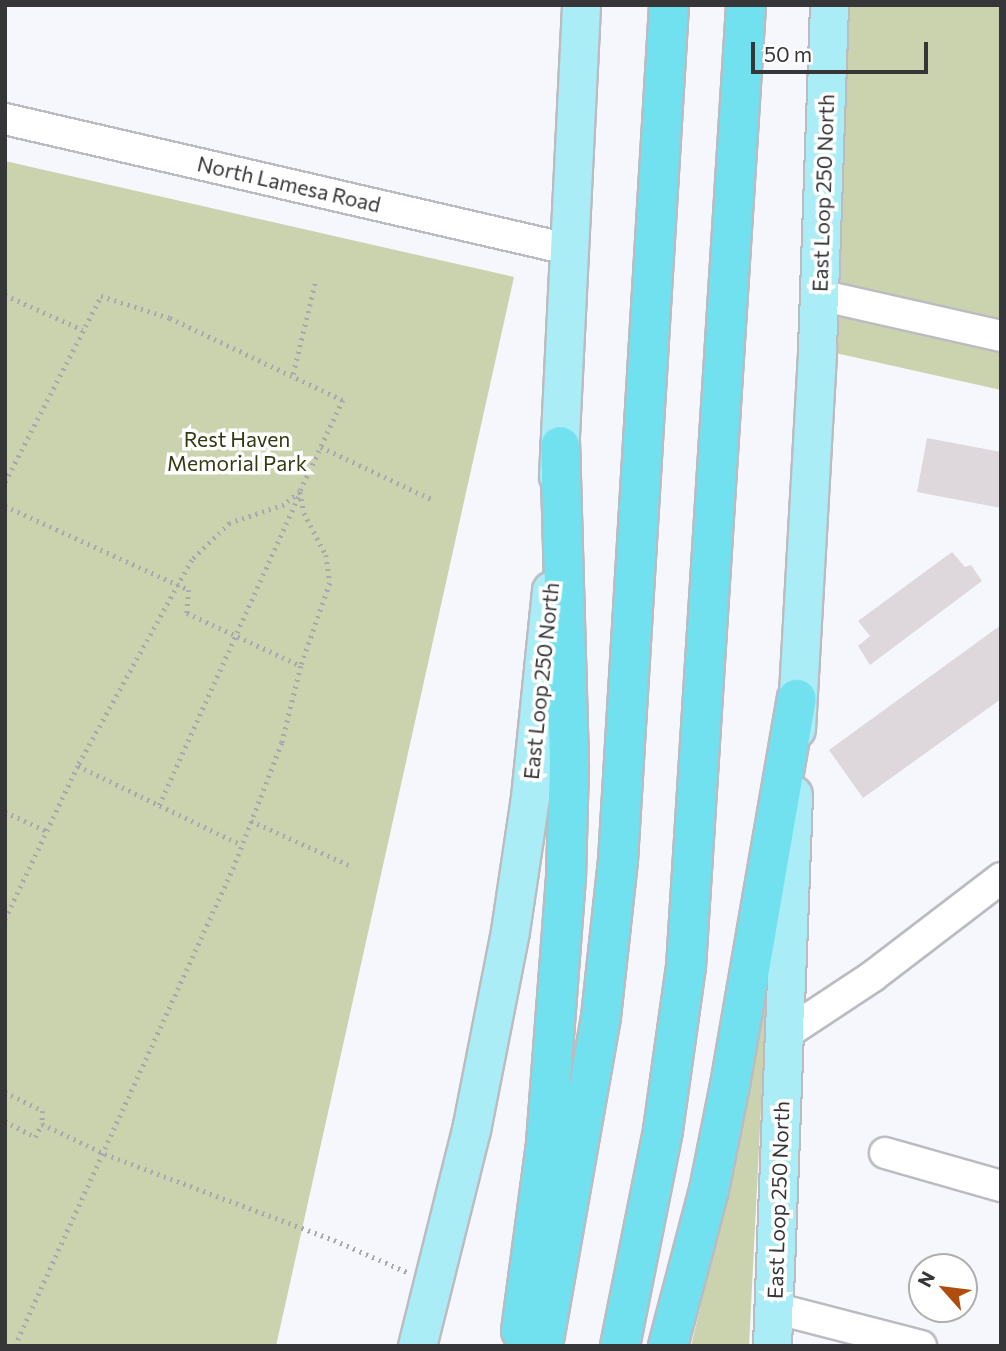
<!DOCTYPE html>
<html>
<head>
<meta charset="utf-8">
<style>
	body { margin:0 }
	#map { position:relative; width:1006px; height:1351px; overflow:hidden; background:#f6f6fd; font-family:Commissioner,sans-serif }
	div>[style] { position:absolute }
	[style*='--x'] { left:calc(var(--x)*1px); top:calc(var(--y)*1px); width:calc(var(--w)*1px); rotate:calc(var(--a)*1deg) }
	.green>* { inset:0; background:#cbd3ae }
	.building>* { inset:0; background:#ded8dd }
	.path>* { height:4.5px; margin-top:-2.25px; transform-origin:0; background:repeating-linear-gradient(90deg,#a8a8ae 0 2px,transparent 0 7px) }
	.roads { filter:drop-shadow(2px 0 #bbbbc2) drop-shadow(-2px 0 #bbbbc2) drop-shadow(0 2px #bbbbc2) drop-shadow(0 -2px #bbbbc2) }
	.minor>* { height:30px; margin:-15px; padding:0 15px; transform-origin:15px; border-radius:15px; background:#fff }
	.major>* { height:37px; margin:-18.5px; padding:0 18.5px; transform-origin:18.5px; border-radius:18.5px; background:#aaedf6 }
	.highway>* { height:38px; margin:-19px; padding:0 19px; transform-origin:19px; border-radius:19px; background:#71e1f0 }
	span { translate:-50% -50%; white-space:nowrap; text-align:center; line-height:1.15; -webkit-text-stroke:7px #fff; paint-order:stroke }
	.street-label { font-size:21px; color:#363639 }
	.park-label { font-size:21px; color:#333911 }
	.frame { position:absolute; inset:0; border:7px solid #363639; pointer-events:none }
	.north { position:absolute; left:908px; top:1253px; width:70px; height:70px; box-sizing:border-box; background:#fff; border:2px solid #afafb0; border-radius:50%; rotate:298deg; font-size:19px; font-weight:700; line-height:28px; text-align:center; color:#363639 }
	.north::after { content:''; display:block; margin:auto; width:24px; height:32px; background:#af4d0e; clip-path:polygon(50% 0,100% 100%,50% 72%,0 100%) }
	.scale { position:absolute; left:751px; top:42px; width:177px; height:32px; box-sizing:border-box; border:4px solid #363639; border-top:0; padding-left:9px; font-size:21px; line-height:24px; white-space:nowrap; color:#363639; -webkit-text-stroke:5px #fff; paint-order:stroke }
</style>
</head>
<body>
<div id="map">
	<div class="green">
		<i style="clip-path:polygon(849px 5px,1001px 5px,1001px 390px,831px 352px)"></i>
		<i style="clip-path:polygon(5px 161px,514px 277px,276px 1346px,5px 1346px)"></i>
		<i style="clip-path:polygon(757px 1009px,766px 1009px,749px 1346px,691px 1346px,727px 1197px)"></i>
	</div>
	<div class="building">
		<i style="clip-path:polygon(927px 438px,1001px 452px,1001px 508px,917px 492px)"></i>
		<i style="clip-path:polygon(952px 552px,965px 567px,971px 565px,982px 581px,870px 665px,858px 646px,870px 636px,858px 621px)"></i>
		<i style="clip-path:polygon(1001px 625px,1001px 699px,863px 798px,829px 750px)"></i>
	</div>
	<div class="path">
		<i style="--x:5;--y:295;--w:85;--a:24.2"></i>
		<i style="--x:293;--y:374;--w:94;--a:-76.4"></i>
		<i style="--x:321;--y:447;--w:126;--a:25.3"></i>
		<i style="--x:5;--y:482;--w:209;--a:-62.7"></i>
		<i style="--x:101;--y:296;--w:72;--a:17.7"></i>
		<i style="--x:170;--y:318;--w:191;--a:25.4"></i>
		<i style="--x:343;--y:400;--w:102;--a:115.1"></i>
		<i style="--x:300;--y:492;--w:21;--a:141"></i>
		<i style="--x:284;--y:505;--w:57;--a:161.6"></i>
		<i style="--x:230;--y:523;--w:53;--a:135.8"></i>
		<i style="--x:192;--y:560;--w:235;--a:119"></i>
		<i style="--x:78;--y:766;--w:170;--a:115.4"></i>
		<i style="--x:5;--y:506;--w:202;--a:24.5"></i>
		<i style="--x:189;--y:590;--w:23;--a:95"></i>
		<i style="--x:187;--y:613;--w:126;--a:24.9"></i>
		<i style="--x:301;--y:666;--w:79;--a:103.9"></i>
		<i style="--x:282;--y:743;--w:133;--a:111.2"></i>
		<i style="--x:234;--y:867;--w:527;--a:114.57"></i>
		<i style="--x:78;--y:766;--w:182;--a:25.7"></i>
		<i style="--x:159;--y:805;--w:343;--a:-65.7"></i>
		<i style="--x:300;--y:492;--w:21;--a:79"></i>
		<i style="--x:304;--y:513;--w:47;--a:62.4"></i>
		<i style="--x:326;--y:555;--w:28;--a:82"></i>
		<i style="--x:330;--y:583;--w:88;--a:109.3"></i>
		<i style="--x:5;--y:812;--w:46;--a:24.3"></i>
		<i style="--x:251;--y:821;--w:110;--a:24.2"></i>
		<i style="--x:5;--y:1092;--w:42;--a:26.6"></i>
		<i style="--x:43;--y:1111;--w:13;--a:94"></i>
		<i style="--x:42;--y:1124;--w:70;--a:25.5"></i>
		<i style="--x:105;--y:1154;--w:245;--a:20.6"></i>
		<i style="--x:334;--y:1240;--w:80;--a:23.7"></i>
		<i style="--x:5;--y:1121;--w:34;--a:28"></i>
		<i style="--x:35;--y:1137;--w:15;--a:-62"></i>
	</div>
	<div class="roads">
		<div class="minor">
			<i style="--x:5;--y:119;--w:582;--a:13.01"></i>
			<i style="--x:819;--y:295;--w:187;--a:12.7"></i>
			<i style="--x:784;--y:1035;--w:107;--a:-33.5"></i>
			<i style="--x:873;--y:976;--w:161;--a:-37.4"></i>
			<i style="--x:885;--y:1153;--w:121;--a:15.9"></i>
			<i style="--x:774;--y:1308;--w:152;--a:14.5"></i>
		</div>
		<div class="major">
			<i style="--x:558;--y:476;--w:472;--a:-87.2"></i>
			<i style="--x:796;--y:729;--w:381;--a:-86.8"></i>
			<i style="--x:817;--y:349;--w:344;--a:-88"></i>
			<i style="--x:417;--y:1346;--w:223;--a:-76"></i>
			<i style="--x:471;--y:1130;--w:203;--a:-78.9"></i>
			<i style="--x:510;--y:931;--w:135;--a:-81.5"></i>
			<i style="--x:530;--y:797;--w:208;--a:-84.2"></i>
			<i style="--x:772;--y:1346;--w:552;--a:-87.82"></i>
		</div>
		<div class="highway">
			<i style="--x:521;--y:1331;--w:190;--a:-82.4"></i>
			<i style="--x:546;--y:1143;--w:265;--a:-85.7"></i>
			<i style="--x:566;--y:879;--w:116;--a:-88.5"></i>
			<i style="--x:569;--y:763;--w:317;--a:-91.6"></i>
			<i style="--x:543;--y:1346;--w:334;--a:-80"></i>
			<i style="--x:601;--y:1017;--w:157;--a:-83.8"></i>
			<i style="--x:618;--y:861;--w:858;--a:-86.59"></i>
			<i style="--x:620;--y:1346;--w:220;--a:-78.7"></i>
			<i style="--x:663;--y:1130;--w:165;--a:-82"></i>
			<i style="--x:686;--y:967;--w:964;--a:-86.43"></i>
			<i style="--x:668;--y:1346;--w:161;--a:-75.3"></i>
			<i style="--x:709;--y:1190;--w:107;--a:-78.7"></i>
			<i style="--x:730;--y:1085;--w:392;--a:-80.2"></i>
		</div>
	</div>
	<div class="street-label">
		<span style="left:289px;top:184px;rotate:13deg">North Lamesa Road</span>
		<span style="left:823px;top:193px;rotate:-88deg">East Loop 250 North</span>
		<span style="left:541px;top:681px;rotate:-84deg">East Loop 250 North</span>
		<span style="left:778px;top:1200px;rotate:-88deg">East Loop 250 North</span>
	</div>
	<div class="park-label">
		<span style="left:237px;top:451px">Rest Haven<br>Memorial Park</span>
	</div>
	<div class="frame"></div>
	<div class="north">N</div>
	<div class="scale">50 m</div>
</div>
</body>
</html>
